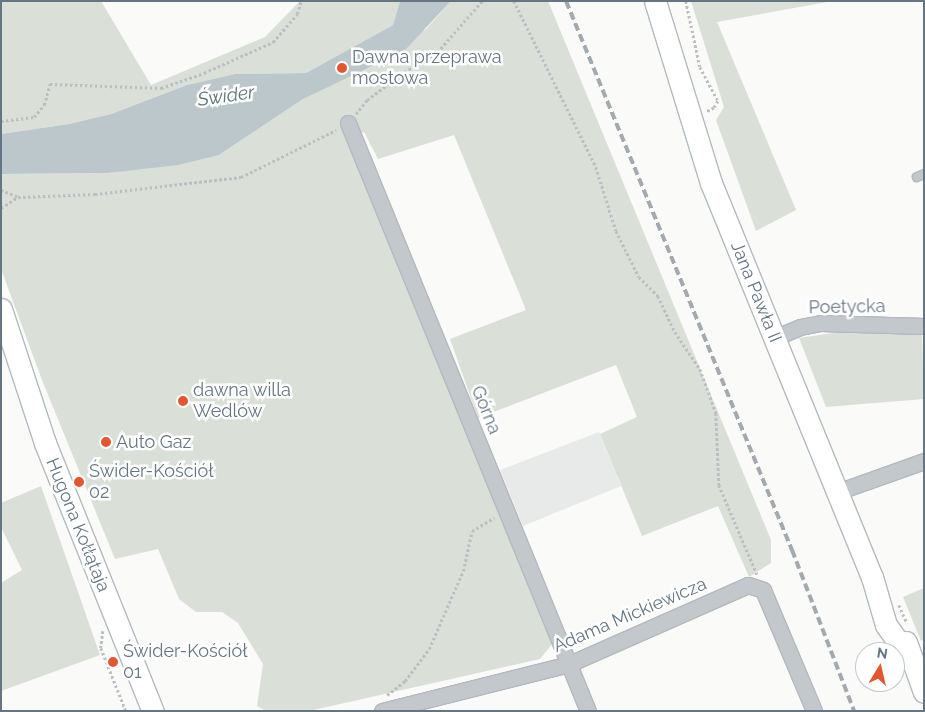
<!DOCTYPE html>
<html>
<head>
<meta charset="utf-8">
<style>
	body { margin:0 }
	#map { position:relative; width:925px; height:712px; overflow:hidden; background:#fafaf8; font-family:Raleway,sans-serif }
	div>[style] { position:absolute }
	[style*='--x'] { left:calc(var(--x)*1px); top:calc(var(--y)*1px); width:calc(var(--w)*1px); rotate:calc(var(--a)*1deg) }
	.built>* { inset:0; background:#e8e9e9 }
	.green>* { inset:0; background:#dadfd7 }
	.water>* { inset:0; background:#bbc7cb }
	.path>* { height:2.5px; margin-top:-1.25px; transform-origin:0; background:repeating-linear-gradient(90deg,#bbbfc2 0 2.5px,transparent 0 5px) }
	.roads { filter:drop-shadow(1px 0 #b3babf) drop-shadow(-1px 0 #b3babf) drop-shadow(0 1px #b3babf) drop-shadow(0 -1px #b3babf) }
	.service>* { height:8px; margin:-4px; padding:0 4px; transform-origin:4px; border-radius:4px; background:#c3c8cc }
	.minor>* { height:15px; margin:-7.5px; padding:0 7.5px; transform-origin:7.5px; border-radius:7.5px; background:#c3c8cc }
	.secondary>* { height:21px; margin:-10.5px; padding:0 10.5px; transform-origin:10.5px; border-radius:10.5px; background:#fff }
	.rail>* { height:4px; margin-top:-2px; transform-origin:0; background:repeating-linear-gradient(90deg,#a2aab0 0 8px,transparent 0 12px) }
	.dots>* { width:14px; height:14px; translate:-50% -50%; box-sizing:border-box; border:2px solid #fff; border-radius:50% }
	span { translate:-50% -50%; white-space:nowrap; text-align:center; line-height:1.15; -webkit-text-stroke:5px #fff; paint-order:stroke }
	.poi-label { font-size:18px; color:#657683 }
	.left { translate:0 -50%; text-align:left }
	.street-label { font-size:18px; color:#657683 }
	.water-label { font-size:19px; color:#60757c; font-style:italic }
	.frame { position:absolute; inset:0; border:2px solid #657683; pointer-events:none }
	.north { position:absolute; left:855px; top:642px; width:50px; height:50px; box-sizing:border-box; background:#fff; border:1px solid #c1c8cd; border-radius:50%; rotate:9deg; font-size:14px; font-weight:700; line-height:20px; text-align:center; color:#657683 }
	.north::after { content:''; display:block; margin:auto; width:18px; height:22px; background:#e4572e; clip-path:polygon(50% 0,100% 100%,50% 72%,0 100%) }
</style>
</head>
<body>
<div id="map">
	<div class="built">
		<i style="clip-path:polygon(599px 432px,621px 486px,523px 526px,500px 470px)"></i>
	</div>
	<div class="green">
		<i style="clip-path:polygon(1px 1px,101px 1px,151px 85px,265px 37px,300px 1px,400px 1px,393px 25px,306px 73px,235px 74px,187px 85px,111px 114px,69px 124px,1px 134px)"></i>
		<i style="clip-path:polygon(451px 1px,548px 1px,771px 540px,771px 563px,749px 577px,718px 506px,642px 536px,600px 434px,637px 417px,616px 365px,478px 418px,450px 339px,526px 310px,454px 135px,378px 159px,364px 132px,349px 138px,553px 643px,540px 659px,309px 711px,266px 711px,257px 706px,263px 664px,238px 623px,222px 612px,196px 612px,179px 599px,158px 549px,115px 559px,42px 380px,1px 269px,1px 174px,108px 173px,219px 155px,303px 99px,426px 29px)"></i>
		<i style="clip-path:polygon(691px 1px,833px 1px,717px 22px,796px 210px,756px 231px,716px 120px,724px 107px)"></i>
		<i style="clip-path:polygon(840px 332px,922px 334px,924px 399px,826px 407px,799px 338px)"></i>
		<i style="clip-path:polygon(41px 486px,100px 655px,1px 691px,1px 583px,22px 570px,1px 527px,1px 503px)"></i>
		<i style="clip-path:polygon(924px 588px,924px 639px,921px 641px,903px 597px)"></i>
	</div>
	<div class="water">
		<i style="clip-path:polygon(400px 1px,451px 1px,405px 50px,303px 99px,219px 155px,178px 165px,108px 173px,1px 174px,1px 134px,69px 124px,111px 114px,187px 85px,235px 74px,306px 73px,393px 25px)"></i>
	</div>
	<div class="path">
		<i style="--x:514;--y:1;--w:185;--a:63.7"></i>
		<i style="--x:596;--y:167;--w:67;--a:72.6"></i>
		<i style="--x:616;--y:231;--w:51;--a:63.4"></i>
		<i style="--x:639;--y:277;--w:27;--a:45"></i>
		<i style="--x:658;--y:296;--w:40;--a:65"></i>
		<i style="--x:675;--y:332;--w:45;--a:56"></i>
		<i style="--x:700;--y:369;--w:47;--a:70"></i>
		<i style="--x:716;--y:413;--w:72;--a:87.6"></i>
		<i style="--x:719;--y:485;--w:97;--a:66.9"></i>
		<i style="--x:686;--y:1;--w:67;--a:78"></i>
		<i style="--x:700;--y:67;--w:38;--a:62"></i>
		<i style="--x:718;--y:101;--w:8;--a:120"></i>
		<i style="--x:714;--y:108;--w:9;--a:153"></i>
		<i style="--x:356;--y:114;--w:18;--a:-52"></i>
		<i style="--x:367;--y:100;--w:46;--a:-37.1"></i>
		<i style="--x:404;--y:72;--w:34;--a:-28"></i>
		<i style="--x:434;--y:56;--w:73;--a:-48.9"></i>
		<i style="--x:1;--y:121;--w:33;--a:-7"></i>
		<i style="--x:34;--y:117;--w:16;--a:-50"></i>
		<i style="--x:44;--y:105;--w:22;--a:-74"></i>
		<i style="--x:50;--y:84;--w:111;--a:2.1"></i>
		<i style="--x:161;--y:88;--w:46;--a:-19.2"></i>
		<i style="--x:204;--y:73;--w:76;--a:-24.2"></i>
		<i style="--x:273;--y:42;--w:37;--a:-49"></i>
		<i style="--x:297;--y:14;--w:14;--a:-73"></i>
		<i style="--x:1;--y:190;--w:18;--a:22"></i>
		<i style="--x:18;--y:197;--w:77;--a:-2.2"></i>
		<i style="--x:95;--y:194;--w:147;--a:-6.6"></i>
		<i style="--x:241;--y:177;--w:106;--a:-26.3"></i>
		<i style="--x:1;--y:208;--w:20;--a:-33"></i>
		<i style="--x:899;--y:605;--w:20;--a:66"></i>
		<i style="--x:103;--y:631;--w:17;--a:97"></i>
		<i style="--x:101;--y:648;--w:68;--a:68.4"></i>
		<i style="--x:387;--y:695;--w:23;--a:-38"></i>
		<i style="--x:405;--y:681;--w:40;--a:-53"></i>
		<i style="--x:429;--y:649;--w:85;--a:-66.4"></i>
		<i style="--x:463;--y:571;--w:41;--a:-77.3"></i>
		<i style="--x:472;--y:531;--w:26;--a:-31"></i>
	</div>
	<div class="roads">
		<div class="service">
			<i style="--x:917;--y:177;--w:8;--a:-23"></i>
		</div>
		<div class="minor">
			<i style="--x:348;--y:123;--w:635;--a:67.8"></i>
			<i style="--x:774;--y:338;--w:28;--a:-23"></i>
			<i style="--x:800;--y:327;--w:21;--a:-11"></i>
			<i style="--x:821;--y:323;--w:103;--a:1.7"></i>
			<i style="--x:837;--y:492;--w:92;--a:-19.6"></i>
			<i style="--x:382;--y:711;--w:193;--a:-14.1"></i>
			<i style="--x:569;--y:664;--w:196;--a:-23.8"></i>
			<i style="--x:748;--y:585;--w:16;--a:18"></i>
			<i style="--x:763;--y:590;--w:131;--a:67.1"></i>
		</div>
		<div class="secondary">
			<i style="--x:655;--y:1;--w:190;--a:72.9"></i>
			<i style="--x:711;--y:183;--w:426;--a:67.8"></i>
			<i style="--x:872;--y:577;--w:50;--a:73.7"></i>
			<i style="--x:886;--y:625;--w:37;--a:54"></i>
			<i style="--x:1;--y:309;--w:141;--a:71.8"></i>
			<i style="--x:45;--y:443;--w:289;--a:68.1"></i>
			<i style="--x:906;--y:642;--w:53;--a:70.2"></i>
		</div>
	</div>
	<div class="rail">
		<i style="--x:566;--y:1;--w:594;--a:67.63"></i>
		<i style="--x:792;--y:550;--w:173;--a:68.9"></i>
	</div>
	<div class="dots">
		<i style="left:342px;top:68px;background:#e4572e"></i>
		<i style="left:183px;top:401px;background:#e4572e"></i>
		<i style="left:106px;top:442px;background:#e4572e"></i>
		<i style="left:79px;top:482px;background:#e4572e"></i>
		<i style="left:113px;top:662px;background:#e4572e"></i>
	</div>
	<div class="poi-label">
		<span class="left" style="left:352px;top:68px">Dawna przeprawa<br>mostowa</span>
		<span class="left" style="left:193px;top:401px">dawna willa<br>Wedlów</span>
		<span class="left" style="left:116px;top:442px">Auto Gaz</span>
		<span class="left" style="left:89px;top:482px">Świder-Kościół<br>02</span>
		<span class="left" style="left:123px;top:662px">Świder-Kościół<br>01</span>
	</div>
	<div class="street-label">
		<span style="left:756px;top:292px;rotate:68deg">Jana Pawła II</span>
		<span style="left:847px;top:307px;rotate:-1deg">Poetycka</span>
		<span style="left:486px;top:410px;rotate:68deg">Górna</span>
		<span style="left:78px;top:525px;rotate:68deg">Hugona Kołłątaja</span>
		<span style="left:630px;top:615px;rotate:-23deg">Adama Mickiewicza</span>
	</div>
	<div class="water-label">
		<span style="left:226px;top:96px;rotate:-8deg">Świder</span>
	</div>
	<div class="frame"></div>
	<div class="north">N</div>
</div>
</body>
</html>
